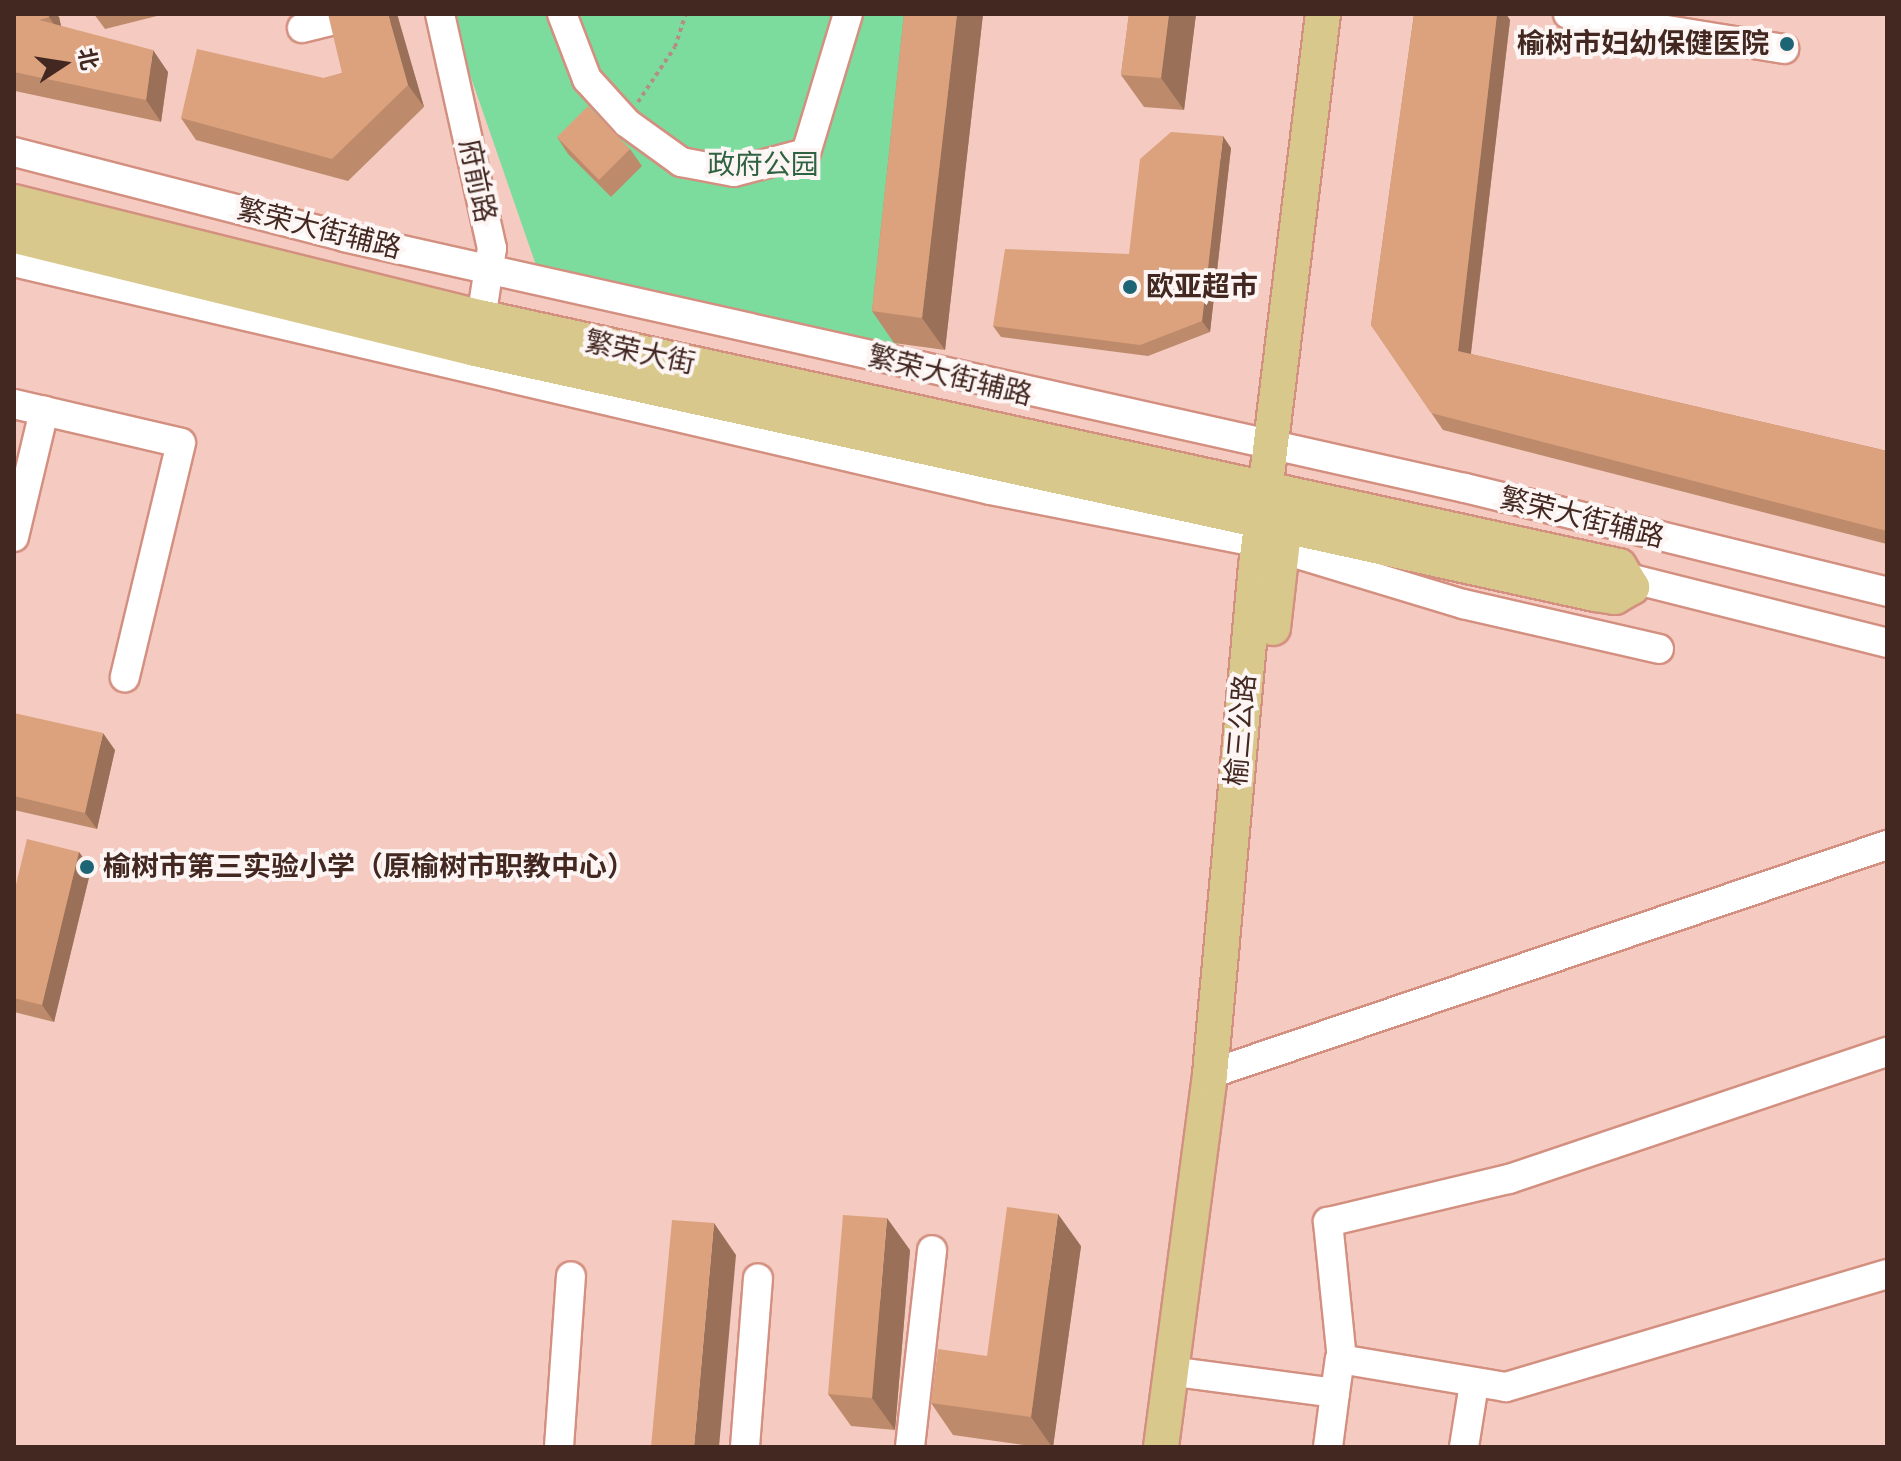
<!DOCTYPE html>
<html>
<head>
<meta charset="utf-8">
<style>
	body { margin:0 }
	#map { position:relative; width:1901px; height:1461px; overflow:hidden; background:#f5cac0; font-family:"Varela Round","Noto Sans SC",sans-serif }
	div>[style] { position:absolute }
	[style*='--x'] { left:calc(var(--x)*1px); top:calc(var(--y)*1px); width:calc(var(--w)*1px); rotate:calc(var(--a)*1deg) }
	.green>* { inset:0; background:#7cdc9d }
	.path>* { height:4px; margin-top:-2px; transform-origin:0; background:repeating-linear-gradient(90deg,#b38e85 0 4px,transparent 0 8px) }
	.roads { filter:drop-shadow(2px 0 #d39080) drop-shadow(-2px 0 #d39080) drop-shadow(0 2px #d39080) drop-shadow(0 -2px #d39080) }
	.minor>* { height:28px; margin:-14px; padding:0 14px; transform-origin:14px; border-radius:14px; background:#fff }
	.major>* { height:34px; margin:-17px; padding:0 17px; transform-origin:17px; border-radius:17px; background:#d9c88b }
	.wall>* { inset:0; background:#bd8b6c }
	.shaded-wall>* { inset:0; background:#9a7158 }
	.building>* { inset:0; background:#dca27d }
	.dots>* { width:22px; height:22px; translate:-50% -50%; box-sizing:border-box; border:4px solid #fcf5f3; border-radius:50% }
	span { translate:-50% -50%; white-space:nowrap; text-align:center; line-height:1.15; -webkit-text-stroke:8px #fcf5f3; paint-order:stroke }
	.poi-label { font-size:28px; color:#432822; font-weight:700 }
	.right { translate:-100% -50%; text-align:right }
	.left { translate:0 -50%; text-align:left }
	.park-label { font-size:28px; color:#2f6241 }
	.street-label { font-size:28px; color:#432822 }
	.frame { position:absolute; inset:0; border:16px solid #432822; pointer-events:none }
	.north { position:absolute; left:24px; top:24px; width:80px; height:80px; -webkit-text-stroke:6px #fcf5f3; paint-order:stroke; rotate:78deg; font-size:22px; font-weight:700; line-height:32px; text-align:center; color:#432822 }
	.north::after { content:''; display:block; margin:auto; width:28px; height:36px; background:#432822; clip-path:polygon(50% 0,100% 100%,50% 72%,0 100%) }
</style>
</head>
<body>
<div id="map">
	<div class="green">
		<i style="clip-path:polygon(449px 14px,929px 14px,897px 345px,537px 268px)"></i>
	</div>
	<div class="path">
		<i style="--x:638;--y:102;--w:66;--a:-56.1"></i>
		<i style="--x:675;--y:47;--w:35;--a:-72"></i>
	</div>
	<div class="roads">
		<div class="minor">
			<i style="--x:440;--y:14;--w:240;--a:77.5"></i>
			<i style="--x:492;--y:248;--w:91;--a:98.8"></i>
			<i style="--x:562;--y:14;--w:70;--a:69"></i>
			<i style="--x:587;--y:79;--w:59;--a:47.7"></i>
			<i style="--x:627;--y:123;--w:67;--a:35.8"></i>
			<i style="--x:681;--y:162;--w:54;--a:10.7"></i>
			<i style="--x:734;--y:172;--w:74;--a:-14.8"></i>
			<i style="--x:806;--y:153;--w:145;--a:-73.2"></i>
			<i style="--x:1568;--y:14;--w:219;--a:9.2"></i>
			<i style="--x:302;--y:28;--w:59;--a:-13.8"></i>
			<i style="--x:14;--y:152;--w:341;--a:14.4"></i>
			<i style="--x:344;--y:237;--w:1149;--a:12.62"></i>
			<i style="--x:1465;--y:488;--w:435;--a:13.8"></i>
			<i style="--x:14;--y:262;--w:1002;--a:13.15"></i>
			<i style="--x:990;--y:490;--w:276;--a:11.1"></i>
			<i style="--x:1261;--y:543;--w:211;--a:16.8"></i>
			<i style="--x:1463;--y:604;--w:201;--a:12.9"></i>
			<i style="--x:14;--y:404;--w:171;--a:13.1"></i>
			<i style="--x:181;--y:443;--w:241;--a:103.5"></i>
			<i style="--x:14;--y:537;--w:130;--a:-76.6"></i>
			<i style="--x:1633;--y:579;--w:262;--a:14.1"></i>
			<i style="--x:1210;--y:1074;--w:715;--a:-18.69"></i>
			<i style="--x:1342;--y:1360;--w:139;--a:-95.8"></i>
			<i style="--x:1328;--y:1222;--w:186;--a:-13.4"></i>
			<i style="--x:1509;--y:1179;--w:399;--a:-18.6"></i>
			<i style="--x:1169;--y:1371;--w:167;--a:7.5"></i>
			<i style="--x:1335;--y:1393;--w:34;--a:-82"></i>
			<i style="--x:1340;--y:1359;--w:168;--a:9.6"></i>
			<i style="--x:1506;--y:1387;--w:397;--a:-16.5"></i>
			<i style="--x:559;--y:1447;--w:171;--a:-86"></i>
			<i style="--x:745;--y:1447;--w:169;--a:-85.6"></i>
			<i style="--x:910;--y:1447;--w:198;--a:-83.6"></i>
			<i style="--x:1328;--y:1447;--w:54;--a:-82.6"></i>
			<i style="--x:1464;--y:1447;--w:64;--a:-81"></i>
		</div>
		<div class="major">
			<i style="--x:14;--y:202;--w:484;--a:13.9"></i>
			<i style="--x:484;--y:318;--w:1162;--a:12.33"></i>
			<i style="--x:1619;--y:566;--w:25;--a:58"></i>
			<i style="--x:1632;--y:587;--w:20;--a:150"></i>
			<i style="--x:1615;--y:597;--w:20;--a:-171"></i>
			<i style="--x:1595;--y:594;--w:1146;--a:-167.66"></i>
			<i style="--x:475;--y:349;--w:475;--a:-166.2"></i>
			<i style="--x:1273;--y:628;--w:107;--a:-83.5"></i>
			<i style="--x:1161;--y:1447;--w:376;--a:-82.5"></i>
			<i style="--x:1210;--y:1074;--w:510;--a:-84.83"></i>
			<i style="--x:1256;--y:566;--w:556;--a:-83.08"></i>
		</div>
	</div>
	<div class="wall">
		<i style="clip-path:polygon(14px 14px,59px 17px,61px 26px,168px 72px,161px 122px,15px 91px,14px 89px)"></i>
		<i style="clip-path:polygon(94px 14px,161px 14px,161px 15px,105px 29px)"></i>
		<i style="clip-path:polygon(397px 14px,424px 107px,348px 181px,196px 140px,181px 118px,342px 73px)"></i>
		<i style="clip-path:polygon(904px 14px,983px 14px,945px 350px,894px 343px,872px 311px)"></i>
		<i style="clip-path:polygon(1129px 14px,1196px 14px,1184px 110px,1144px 107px,1121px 75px)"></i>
		<i style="clip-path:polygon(1414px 14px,1506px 14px,1510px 20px,1471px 354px,1887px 451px,1887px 544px,1443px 430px,1371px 325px)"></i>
		<i style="clip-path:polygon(557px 137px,630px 149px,642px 166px,611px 197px,568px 154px)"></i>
		<i style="clip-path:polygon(1231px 148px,1210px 332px,1148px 356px,1001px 337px,993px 326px,1129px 254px)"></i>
		<i style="clip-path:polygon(14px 713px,115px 750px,97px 829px,14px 810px)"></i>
		<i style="clip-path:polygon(79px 852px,91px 869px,54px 1022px,14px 1012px,14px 893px)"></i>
		<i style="clip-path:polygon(1081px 1246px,1053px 1447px,1038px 1447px,953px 1435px,931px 1403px,987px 1356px)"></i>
		<i style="clip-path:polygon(910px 1250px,895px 1430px,851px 1426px,828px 1394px)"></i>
	</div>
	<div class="shaded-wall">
		<i style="clip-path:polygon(48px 14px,56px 14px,59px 17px,64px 39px,49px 17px)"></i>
		<i style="clip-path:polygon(388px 14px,397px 14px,424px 107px,408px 85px)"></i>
		<i style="clip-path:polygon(957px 14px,983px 14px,945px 350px,922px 318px)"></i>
		<i style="clip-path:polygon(1169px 14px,1196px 14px,1184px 110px,1161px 78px)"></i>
		<i style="clip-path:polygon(1497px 14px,1506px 14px,1510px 20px,1469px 368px,1458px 351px)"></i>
		<i style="clip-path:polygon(153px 50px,168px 72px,161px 122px,146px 100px)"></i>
		<i style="clip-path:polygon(1223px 136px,1231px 148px,1210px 332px,1202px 321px)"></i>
		<i style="clip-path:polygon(103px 733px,115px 750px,97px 829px,85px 813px)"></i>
		<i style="clip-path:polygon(79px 852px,91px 869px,54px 1022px,42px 1005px)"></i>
		<i style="clip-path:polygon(1058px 1214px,1081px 1246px,1053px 1447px,1052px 1447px,1031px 1417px)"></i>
		<i style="clip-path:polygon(887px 1218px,910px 1250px,895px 1430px,872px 1398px)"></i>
		<i style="clip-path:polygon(714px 1223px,736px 1255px,719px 1447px,694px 1447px)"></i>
	</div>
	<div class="building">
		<i style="clip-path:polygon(14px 14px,48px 14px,49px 17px,39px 20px,153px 50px,146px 100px,14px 72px)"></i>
		<i style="clip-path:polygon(328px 14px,388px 14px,408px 85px,332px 159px,181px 118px,197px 49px,324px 78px,342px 73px)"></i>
		<i style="clip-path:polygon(904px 14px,957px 14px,922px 318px,872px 311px)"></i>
		<i style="clip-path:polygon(1129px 14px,1169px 14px,1161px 78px,1121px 75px)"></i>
		<i style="clip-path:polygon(1414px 14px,1497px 14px,1458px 351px,1887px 451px,1887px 531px,1431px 413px,1371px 325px)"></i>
		<i style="clip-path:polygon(588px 106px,630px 149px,599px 180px,557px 137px)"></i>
		<i style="clip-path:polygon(1171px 132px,1223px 136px,1202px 321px,1140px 345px,993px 326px,1005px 249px,1129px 254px,1140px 159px)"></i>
		<i style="clip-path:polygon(14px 713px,103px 733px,85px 813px,14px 796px)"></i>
		<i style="clip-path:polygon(27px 839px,79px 852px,42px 1005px,14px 998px,14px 893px)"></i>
		<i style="clip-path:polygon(1007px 1207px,1058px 1214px,1031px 1417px,931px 1403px,938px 1349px,987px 1356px)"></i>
		<i style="clip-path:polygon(843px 1215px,887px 1218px,872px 1398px,828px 1394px)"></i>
		<i style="clip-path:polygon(672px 1220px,714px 1223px,694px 1447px,651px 1447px)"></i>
	</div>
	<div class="dots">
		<i style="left:1787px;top:44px;background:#1d6574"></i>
		<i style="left:1130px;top:287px;background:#1d6574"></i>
		<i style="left:87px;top:867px;background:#1d6574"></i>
	</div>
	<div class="poi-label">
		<span class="right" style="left:1769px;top:44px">榆树市妇幼保健医院</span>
		<span class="left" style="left:1146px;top:287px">欧亚超市</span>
		<span class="left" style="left:103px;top:867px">榆树市第三实验小学（原榆树市职教中心）</span>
	</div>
	<div class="park-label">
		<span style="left:763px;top:165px">政府公园</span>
	</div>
	<div class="street-label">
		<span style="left:477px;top:181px;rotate:78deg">府前路</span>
		<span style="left:319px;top:229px;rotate:14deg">繁荣大街辅路</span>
		<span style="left:640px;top:353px;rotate:12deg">繁荣大街</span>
		<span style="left:950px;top:376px;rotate:14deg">繁荣大街辅路</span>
		<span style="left:1582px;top:518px;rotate:14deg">繁荣大街辅路</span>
		<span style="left:1241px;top:730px;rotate:-85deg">榆三公路</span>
	</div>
	<div class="frame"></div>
	<div class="north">北</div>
</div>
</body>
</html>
